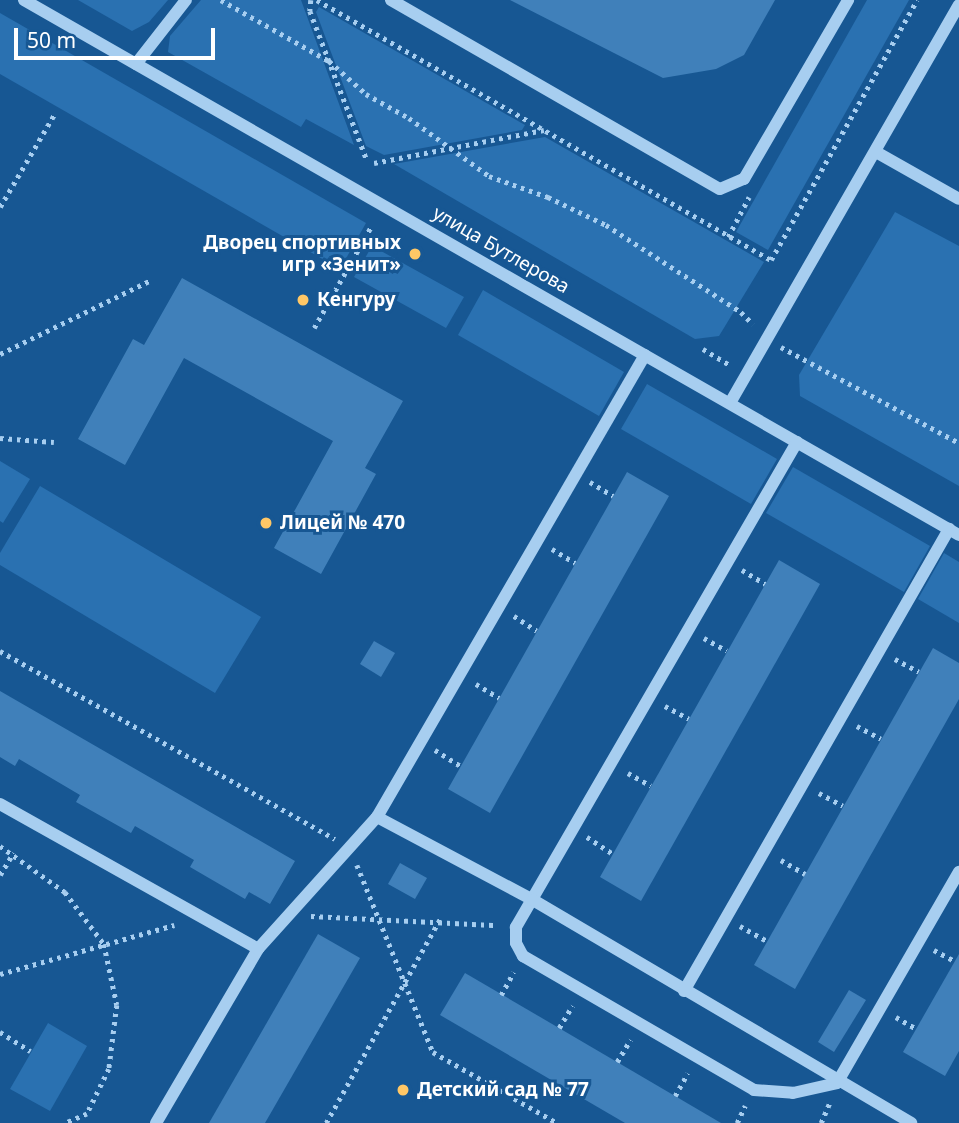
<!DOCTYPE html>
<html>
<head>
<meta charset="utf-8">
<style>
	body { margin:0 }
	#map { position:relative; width:959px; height:1123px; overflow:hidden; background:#175793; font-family:"Noto Sans",sans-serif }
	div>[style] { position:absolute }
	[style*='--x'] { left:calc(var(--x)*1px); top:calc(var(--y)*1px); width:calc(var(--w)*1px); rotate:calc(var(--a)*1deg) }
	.green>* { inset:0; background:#2a71b1 }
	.building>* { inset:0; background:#4080ba }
	.path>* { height:4.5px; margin-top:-2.25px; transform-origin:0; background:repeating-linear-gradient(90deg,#a7cef0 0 3.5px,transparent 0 8.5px) }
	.minor>* { height:12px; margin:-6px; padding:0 6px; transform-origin:6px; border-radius:6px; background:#a7cef0 }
	.dots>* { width:19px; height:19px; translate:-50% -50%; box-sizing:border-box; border:4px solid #175793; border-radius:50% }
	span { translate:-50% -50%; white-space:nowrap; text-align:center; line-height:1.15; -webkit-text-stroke:6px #175793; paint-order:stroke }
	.poi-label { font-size:19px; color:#fff; font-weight:700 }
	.right { translate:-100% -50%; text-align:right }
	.left { translate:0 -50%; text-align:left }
	.street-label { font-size:19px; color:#fff }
	.scale { position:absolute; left:14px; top:28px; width:201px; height:32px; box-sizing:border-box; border:4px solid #fff; border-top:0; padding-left:9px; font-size:21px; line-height:24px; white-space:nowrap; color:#fff; -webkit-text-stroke:5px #175793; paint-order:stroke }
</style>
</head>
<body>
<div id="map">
	<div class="green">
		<i style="clip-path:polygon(78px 0,168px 0,149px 22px,132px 31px)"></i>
		<i style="clip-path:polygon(201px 0,301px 0,354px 145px,306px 119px,301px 127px,168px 52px,170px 36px)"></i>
		<i style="clip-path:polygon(867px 0,909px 0,768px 250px,736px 232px)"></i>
		<i style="clip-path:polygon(319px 7px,525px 125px,522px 130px,384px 155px,366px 146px,316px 12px)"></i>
		<i style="clip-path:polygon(0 13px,366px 223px,340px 269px,0 74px)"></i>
		<i style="clip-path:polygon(545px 137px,764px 262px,719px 336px,695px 339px,394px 164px)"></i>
		<i style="clip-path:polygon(895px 212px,959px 246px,959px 486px,800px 396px,799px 375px)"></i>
		<i style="clip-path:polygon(372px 246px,464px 297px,446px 328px,354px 277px)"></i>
		<i style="clip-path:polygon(483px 290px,624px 372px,599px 416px,458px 335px)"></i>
		<i style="clip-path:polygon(647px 384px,777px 459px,751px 504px,621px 429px)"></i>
		<i style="clip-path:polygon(0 461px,30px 479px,3px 523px,0 521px)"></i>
		<i style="clip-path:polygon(793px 467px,930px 546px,904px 592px,766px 513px)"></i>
		<i style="clip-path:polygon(40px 486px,261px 617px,215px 693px,0 565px,0 553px)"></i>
		<i style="clip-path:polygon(944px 553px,959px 562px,959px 623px,918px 599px)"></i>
		<i style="clip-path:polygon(48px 1023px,87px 1046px,50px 1111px,10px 1089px)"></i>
	</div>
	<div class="building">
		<i style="clip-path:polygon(510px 0,775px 0,744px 55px,716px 69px,663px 78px)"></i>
		<i style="clip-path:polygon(182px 278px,403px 401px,365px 468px,376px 474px,321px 574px,274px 548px,333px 441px,184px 358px,125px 465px,78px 439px,133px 339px,144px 345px)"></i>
		<i style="clip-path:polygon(627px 472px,669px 496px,490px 813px,448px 789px)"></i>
		<i style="clip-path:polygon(779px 560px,820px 584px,641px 901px,600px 877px)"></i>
		<i style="clip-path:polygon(374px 641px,395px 653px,381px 677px,360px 664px)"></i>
		<i style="clip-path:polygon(933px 648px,959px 663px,959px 699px,795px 989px,754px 965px)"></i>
		<i style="clip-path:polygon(0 691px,295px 861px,270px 904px,249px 892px,245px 899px,190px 867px,194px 860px,135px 826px,131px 833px,76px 802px,80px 795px,19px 759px,15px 766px,0 757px)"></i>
		<i style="clip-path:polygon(400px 863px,427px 878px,415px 899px,388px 884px)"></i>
		<i style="clip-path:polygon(318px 934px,360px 958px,265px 1123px,209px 1123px)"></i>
		<i style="clip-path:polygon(959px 954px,959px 1051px,945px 1076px,903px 1052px)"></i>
		<i style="clip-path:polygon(465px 973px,617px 1062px,721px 1123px,625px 1123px,440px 1015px)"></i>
		<i style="clip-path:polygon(849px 990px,866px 1000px,834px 1052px,818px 1042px)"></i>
	</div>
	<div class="path">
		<i style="--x:221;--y:0;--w:124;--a:29.5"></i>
		<i style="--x:329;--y:61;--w:50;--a:41.7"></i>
		<i style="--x:366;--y:94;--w:49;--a:29.2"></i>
		<i style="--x:409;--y:118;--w:99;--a:35.9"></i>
		<i style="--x:489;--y:176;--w:63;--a:19.6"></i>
		<i style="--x:548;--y:197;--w:64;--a:25.8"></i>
		<i style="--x:606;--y:225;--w:161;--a:32.8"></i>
		<i style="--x:741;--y:312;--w:17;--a:45"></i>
		<i style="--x:311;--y:0;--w:11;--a:95"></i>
		<i style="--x:310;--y:11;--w:157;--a:69.1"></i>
		<i style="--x:317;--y:0;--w:523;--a:29.8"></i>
		<i style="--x:771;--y:260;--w:298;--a:-60.7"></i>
		<i style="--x:374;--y:163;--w:173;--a:-11"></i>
		<i style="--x:0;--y:207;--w:107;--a:-59.6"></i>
		<i style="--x:728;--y:237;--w:45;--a:-62.3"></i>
		<i style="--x:314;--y:328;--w:116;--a:-60.6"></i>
		<i style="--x:781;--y:347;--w:202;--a:28.3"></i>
		<i style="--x:703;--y:349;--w:33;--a:31"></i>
		<i style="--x:0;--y:354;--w:166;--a:-26.1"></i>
		<i style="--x:0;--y:438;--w:54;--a:4.2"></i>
		<i style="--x:590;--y:482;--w:27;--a:31"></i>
		<i style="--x:552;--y:549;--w:27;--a:31"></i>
		<i style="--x:742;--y:570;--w:27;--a:31"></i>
		<i style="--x:514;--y:616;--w:27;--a:33"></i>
		<i style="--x:704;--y:638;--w:26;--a:29"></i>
		<i style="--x:0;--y:651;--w:384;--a:29.3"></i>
		<i style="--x:895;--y:659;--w:27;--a:28"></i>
		<i style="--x:476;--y:684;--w:27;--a:31"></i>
		<i style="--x:665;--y:706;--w:27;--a:28"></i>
		<i style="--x:857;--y:726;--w:27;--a:28"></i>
		<i style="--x:435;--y:750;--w:31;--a:32"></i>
		<i style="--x:628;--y:773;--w:26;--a:29"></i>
		<i style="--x:819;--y:793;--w:27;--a:28"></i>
		<i style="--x:587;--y:837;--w:31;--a:33"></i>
		<i style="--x:0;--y:846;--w:80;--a:35.3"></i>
		<i style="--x:65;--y:892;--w:65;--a:53.1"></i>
		<i style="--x:104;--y:944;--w:62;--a:78"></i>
		<i style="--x:117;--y:1005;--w:64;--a:97.1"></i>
		<i style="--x:109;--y:1069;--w:50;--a:116.1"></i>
		<i style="--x:87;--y:1114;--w:23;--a:157"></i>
		<i style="--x:781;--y:860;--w:28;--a:30"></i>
		<i style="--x:357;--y:865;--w:202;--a:67.9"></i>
		<i style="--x:433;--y:1052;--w:143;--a:29.8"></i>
		<i style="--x:0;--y:875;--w:26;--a:-59"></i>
		<i style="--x:311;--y:916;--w:187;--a:2.8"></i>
		<i style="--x:740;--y:926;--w:31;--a:29"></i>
		<i style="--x:934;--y:950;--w:24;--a:28"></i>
		<i style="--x:0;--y:974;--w:181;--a:-15.7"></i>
		<i style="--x:501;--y:995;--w:26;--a:-61"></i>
		<i style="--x:896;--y:1017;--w:24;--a:30"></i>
		<i style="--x:559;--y:1028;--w:26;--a:-59"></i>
		<i style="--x:0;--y:1032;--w:36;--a:32"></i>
		<i style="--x:617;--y:1062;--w:26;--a:-59"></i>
		<i style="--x:675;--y:1096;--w:26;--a:-61"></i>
		<i style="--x:326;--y:1123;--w:234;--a:-60.8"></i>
		<i style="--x:737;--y:1123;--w:19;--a:-65"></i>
		<i style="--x:821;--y:1123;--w:21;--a:-67"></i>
	</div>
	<div class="minor">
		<i style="--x:24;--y:0;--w:1077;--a:29.78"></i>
		<i style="--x:391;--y:0;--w:379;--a:29.9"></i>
		<i style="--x:720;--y:189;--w:26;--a:-23"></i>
		<i style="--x:744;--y:179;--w:207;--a:-59.8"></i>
		<i style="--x:136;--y:64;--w:81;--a:-52"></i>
		<i style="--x:876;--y:152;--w:95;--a:29.5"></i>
		<i style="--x:730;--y:403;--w:459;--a:-60.1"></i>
		<i style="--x:797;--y:442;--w:561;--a:120.09"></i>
		<i style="--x:516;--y:927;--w:16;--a:90"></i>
		<i style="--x:516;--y:943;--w:15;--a:62"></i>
		<i style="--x:523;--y:956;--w:267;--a:30.1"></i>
		<i style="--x:754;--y:1090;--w:39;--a:4"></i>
		<i style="--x:793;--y:1093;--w:45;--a:-12.8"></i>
		<i style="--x:837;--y:1083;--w:244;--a:-60"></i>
		<i style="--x:0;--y:804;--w:296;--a:29.3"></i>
		<i style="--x:377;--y:817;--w:177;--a:28"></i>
		<i style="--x:533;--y:900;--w:439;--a:30.5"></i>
		<i style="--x:684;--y:991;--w:533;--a:-60.16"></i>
		<i style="--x:156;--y:1123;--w:202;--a:-59.6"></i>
		<i style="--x:258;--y:949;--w:178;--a:-48"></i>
		<i style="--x:377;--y:817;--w:534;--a:-59.88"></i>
	</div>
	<div class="dots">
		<i style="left:415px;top:254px;background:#ffc766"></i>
		<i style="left:303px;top:300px;background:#ffc766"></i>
		<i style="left:266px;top:523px;background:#ffc766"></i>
		<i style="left:403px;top:1090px;background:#ffc766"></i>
	</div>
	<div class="poi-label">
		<span class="right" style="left:401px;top:254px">Дворец спортивных<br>игр «Зенит»</span>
		<span class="left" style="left:317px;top:300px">Кенгуру</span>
		<span class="left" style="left:280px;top:523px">Лицей № 470</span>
		<span class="left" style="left:417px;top:1090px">Детский сад № 77</span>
	</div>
	<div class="street-label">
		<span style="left:501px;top:250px;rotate:30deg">улица Бутлерова</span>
	</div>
	<div class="scale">50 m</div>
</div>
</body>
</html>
